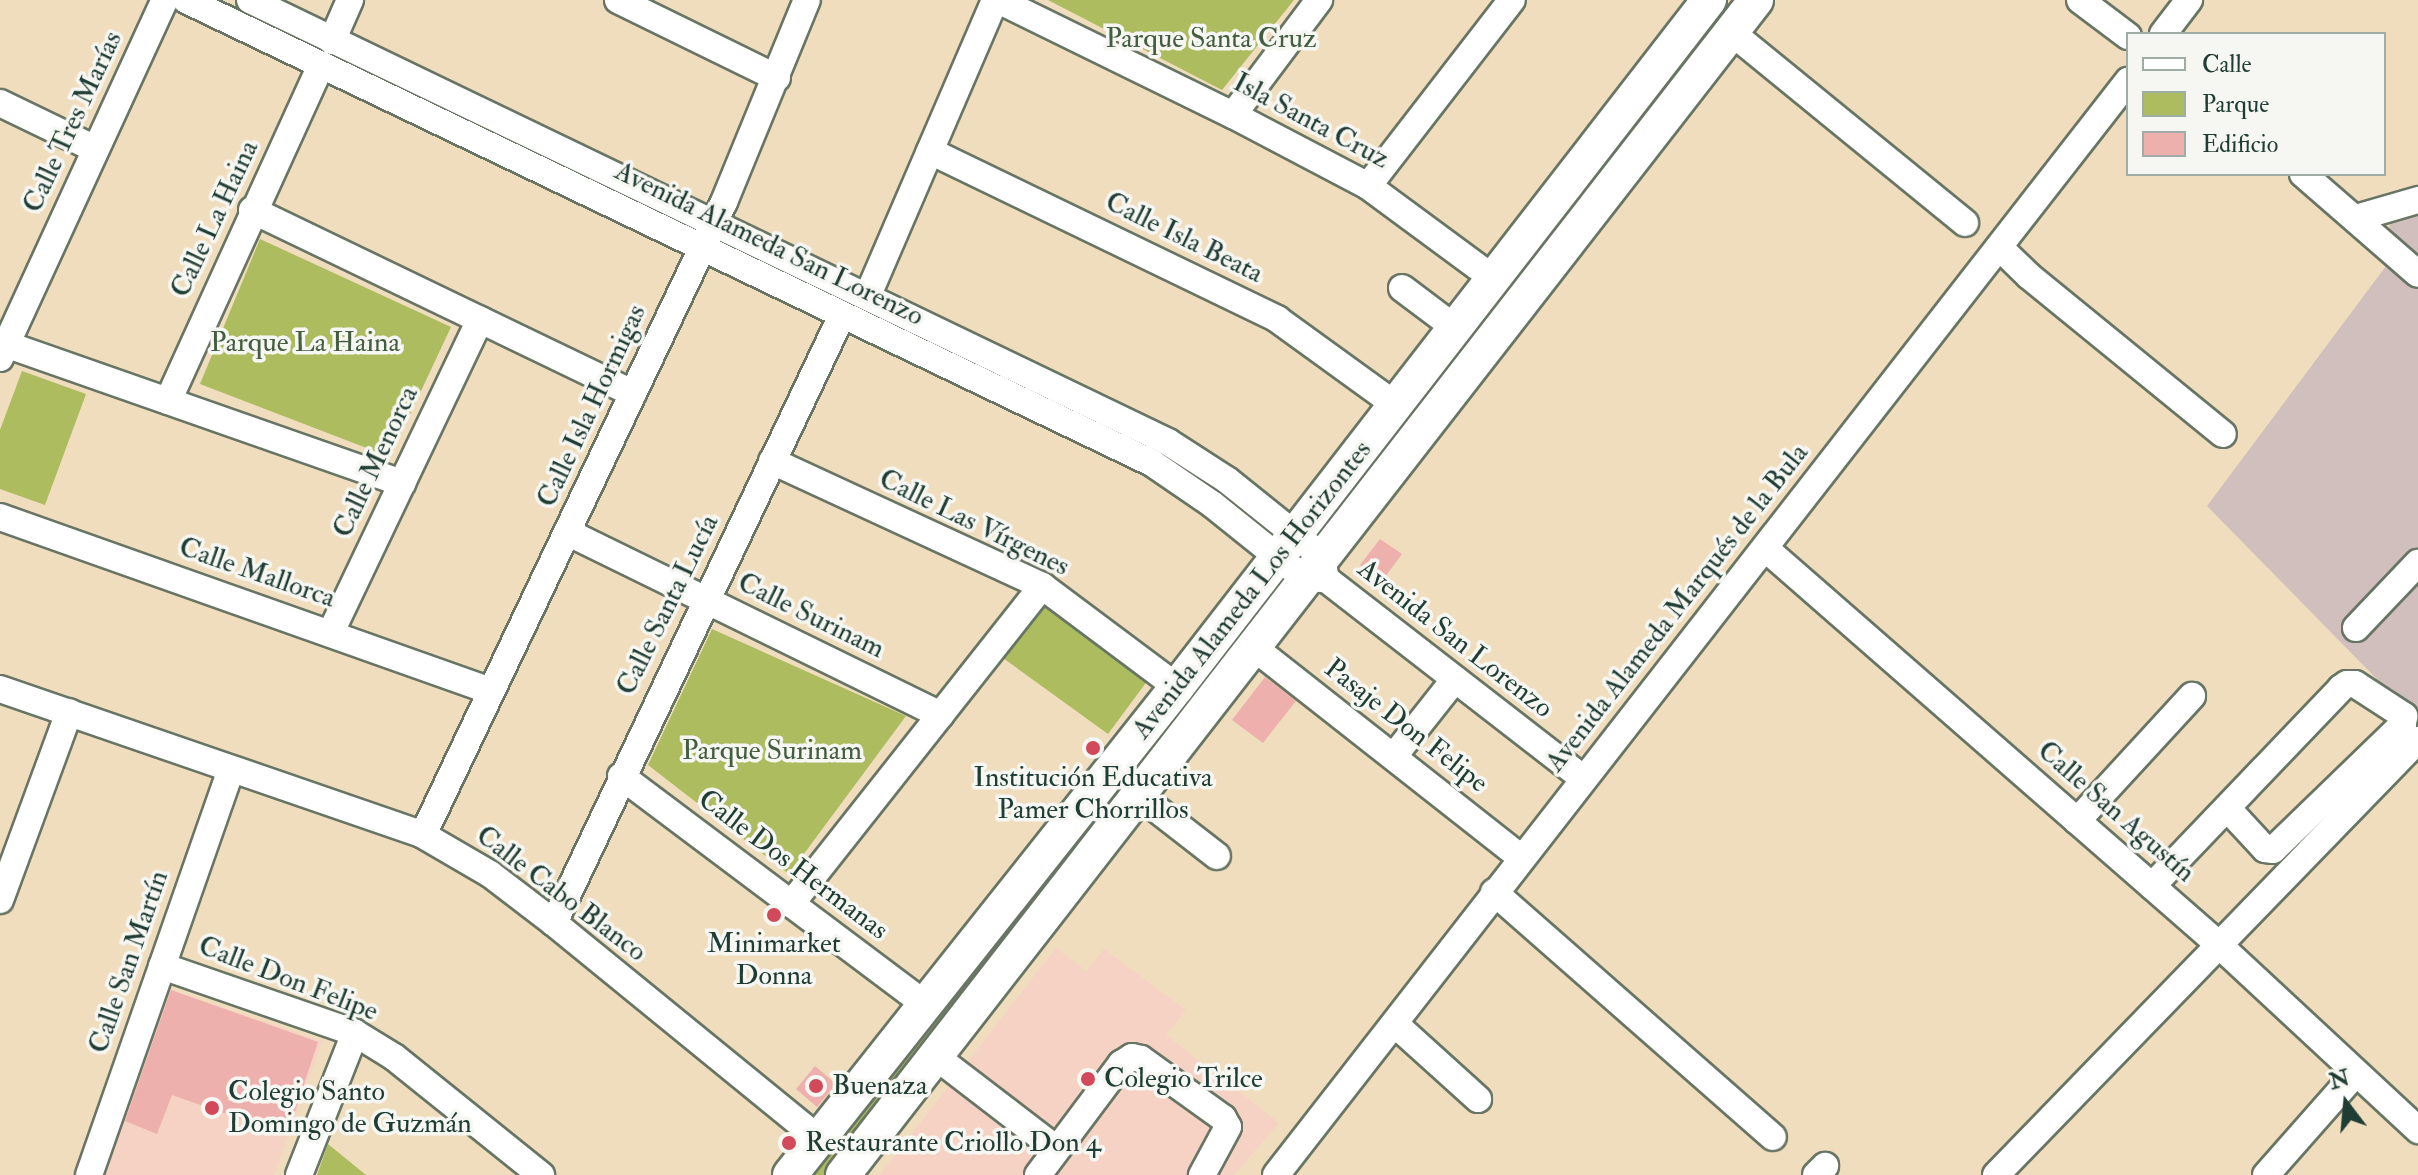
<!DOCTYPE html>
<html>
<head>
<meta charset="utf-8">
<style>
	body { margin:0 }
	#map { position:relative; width:2418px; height:1175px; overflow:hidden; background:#f0ddbd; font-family:"IM FELL Double Pica",serif }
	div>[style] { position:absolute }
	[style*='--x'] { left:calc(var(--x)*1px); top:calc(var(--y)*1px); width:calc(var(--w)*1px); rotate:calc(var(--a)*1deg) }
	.built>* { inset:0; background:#f6d2c4 }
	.industrial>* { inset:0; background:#d1bfbe }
	.green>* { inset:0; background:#acbc5f }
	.building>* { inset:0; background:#eeb0ac }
	.roads { filter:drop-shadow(2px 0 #687564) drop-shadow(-2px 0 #687564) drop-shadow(0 2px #687564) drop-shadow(0 -2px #687564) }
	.minor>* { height:26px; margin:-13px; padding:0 13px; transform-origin:13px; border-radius:13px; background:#fff }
	.major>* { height:34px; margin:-17px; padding:0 17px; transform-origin:17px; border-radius:17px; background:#fff }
	.dots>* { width:22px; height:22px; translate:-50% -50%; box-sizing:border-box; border:4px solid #f6f6f2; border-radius:50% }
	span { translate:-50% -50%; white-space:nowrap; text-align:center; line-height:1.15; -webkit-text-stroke:7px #f6f6f2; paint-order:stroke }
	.park-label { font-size:28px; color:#425d3f }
	.street-label { font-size:28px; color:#1f3d34 }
	.poi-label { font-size:28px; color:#1f3d34 }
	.left { translate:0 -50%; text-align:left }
	.legend { position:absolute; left:2126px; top:32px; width:260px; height:144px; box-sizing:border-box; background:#f6f6f2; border:2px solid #a0aca6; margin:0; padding:10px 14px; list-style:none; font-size:24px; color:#1f3d34 }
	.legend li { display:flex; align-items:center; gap:16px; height:40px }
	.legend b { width:40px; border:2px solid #a0aca6 }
	.north { position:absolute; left:2306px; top:1063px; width:80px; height:80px; -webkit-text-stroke:6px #f6f6f2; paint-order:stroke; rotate:344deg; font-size:22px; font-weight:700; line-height:32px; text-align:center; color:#1f3d34 }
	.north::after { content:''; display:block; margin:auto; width:28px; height:36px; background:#1f3d34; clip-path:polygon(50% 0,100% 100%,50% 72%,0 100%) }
</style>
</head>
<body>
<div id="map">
	<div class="built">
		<i style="clip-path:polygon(1056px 948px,1087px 971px,1104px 949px,1186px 1010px,1166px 1035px,1279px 1123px,1234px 1175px,880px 1175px)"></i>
		<i style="clip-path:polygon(169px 989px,322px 1041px,274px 1175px,101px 1175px)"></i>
	</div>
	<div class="industrial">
		<i style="clip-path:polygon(2418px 213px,2418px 721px,2207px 506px,2386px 266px,2390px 220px)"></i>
	</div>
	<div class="green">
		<i style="clip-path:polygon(1048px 0,1294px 0,1222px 90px)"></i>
		<i style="clip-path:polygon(260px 239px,451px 327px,390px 457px,200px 384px)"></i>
		<i style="clip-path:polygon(22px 371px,86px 394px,45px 505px,0 489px,0 430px)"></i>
		<i style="clip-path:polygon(1274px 573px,1290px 586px,832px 1175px,806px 1175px)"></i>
		<i style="clip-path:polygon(1044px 603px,1148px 680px,1108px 734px,1003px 658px)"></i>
		<i style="clip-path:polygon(712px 629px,906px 716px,789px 874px,648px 765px)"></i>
		<i style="clip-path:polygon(328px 1144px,366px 1175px,317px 1175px)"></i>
	</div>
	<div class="building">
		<i style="clip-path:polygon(1380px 539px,1402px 554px,1382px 581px,1360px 565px)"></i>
		<i style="clip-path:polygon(1265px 677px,1296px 701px,1263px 743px,1232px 720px)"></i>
		<i style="clip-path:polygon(171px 990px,318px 1042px,287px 1135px,172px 1095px,157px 1134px,125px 1121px)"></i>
		<i style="clip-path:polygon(815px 1066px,836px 1084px,817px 1107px,796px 1089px)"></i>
	</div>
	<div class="roads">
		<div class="minor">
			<i style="--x:186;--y:0;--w:1071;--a:25.61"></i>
			<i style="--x:1152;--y:463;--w:73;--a:34.3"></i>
			<i style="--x:1212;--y:504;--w:118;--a:38.8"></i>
			<i style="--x:1304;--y:578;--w:22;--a:3"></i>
			<i style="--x:1326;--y:579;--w:326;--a:37.8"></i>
			<i style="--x:250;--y:0;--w:1019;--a:25.71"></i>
			<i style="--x:1168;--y:442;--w:70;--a:32.8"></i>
			<i style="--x:1227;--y:480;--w:122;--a:38.7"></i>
			<i style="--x:1322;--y:556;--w:19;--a:81"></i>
			<i style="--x:618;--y:0;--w:177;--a:26.1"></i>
			<i style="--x:998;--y:0;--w:262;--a:26.1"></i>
			<i style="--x:1233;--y:115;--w:153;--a:27.7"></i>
			<i style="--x:1368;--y:186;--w:155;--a:36.4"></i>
			<i style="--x:2080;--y:0;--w:60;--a:36.9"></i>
			<i style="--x:1731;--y:32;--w:302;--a:39.2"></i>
			<i style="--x:2163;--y:34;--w:43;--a:-52.6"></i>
			<i style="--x:332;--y:41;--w:45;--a:-66.3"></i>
			<i style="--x:0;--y:103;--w:106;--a:25.8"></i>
			<i style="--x:1233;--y:115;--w:144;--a:-53.2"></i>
			<i style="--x:930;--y:151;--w:386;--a:25.8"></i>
			<i style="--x:1277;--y:319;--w:147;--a:35.9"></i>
			<i style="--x:2303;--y:174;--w:152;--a:41"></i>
			<i style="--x:1368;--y:186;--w:235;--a:-52.3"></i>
			<i style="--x:252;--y:210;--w:423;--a:25.7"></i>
			<i style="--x:2356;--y:218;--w:65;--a:-16.2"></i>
			<i style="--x:1999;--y:247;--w:42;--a:44"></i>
			<i style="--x:2029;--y:276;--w:250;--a:39.2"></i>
			<i style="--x:1402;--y:288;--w:66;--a:37"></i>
			<i style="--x:868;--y:295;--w:321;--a:-66.7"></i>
			<i style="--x:5;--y:344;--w:421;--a:19.3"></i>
			<i style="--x:0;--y:358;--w:394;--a:-65.3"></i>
			<i style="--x:168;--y:401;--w:369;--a:-65.5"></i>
			<i style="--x:772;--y:461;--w:298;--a:24.8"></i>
			<i style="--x:1042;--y:586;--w:169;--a:36.8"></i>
			<i style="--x:0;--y:517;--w:521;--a:19.51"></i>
			<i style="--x:567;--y:532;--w:416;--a:26.1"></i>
			<i style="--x:1766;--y:549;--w:599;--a:41.14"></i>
			<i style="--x:2217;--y:943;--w:275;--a:42.9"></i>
			<i style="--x:2356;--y:628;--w:90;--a:-46.4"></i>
			<i style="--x:331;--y:632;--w:346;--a:-64.5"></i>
			<i style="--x:1252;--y:646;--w:341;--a:38.2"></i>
			<i style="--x:0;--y:689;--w:447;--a:19"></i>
			<i style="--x:423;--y:835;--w:78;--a:30.2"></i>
			<i style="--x:490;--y:874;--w:81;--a:37.4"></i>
			<i style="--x:554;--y:923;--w:342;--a:39.2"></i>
			<i style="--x:1394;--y:756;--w:98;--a:-51.6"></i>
			<i style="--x:621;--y:776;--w:381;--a:36.9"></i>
			<i style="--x:1137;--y:794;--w:101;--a:37.8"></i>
			<i style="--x:2077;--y:821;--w:170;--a:-47.4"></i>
			<i style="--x:423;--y:835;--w:701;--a:-64.57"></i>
			<i style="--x:724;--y:202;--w:218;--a:-67.7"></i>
			<i style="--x:2152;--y:886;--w:274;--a:-46.3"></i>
			<i style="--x:2341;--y:688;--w:7;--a:-34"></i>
			<i style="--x:2347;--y:684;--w:8;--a:0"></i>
			<i style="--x:2355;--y:684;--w:59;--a:33.1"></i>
			<i style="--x:2404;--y:716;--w:8;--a:97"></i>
			<i style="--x:2403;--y:724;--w:181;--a:135.9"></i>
			<i style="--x:2273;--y:850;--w:8;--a:-173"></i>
			<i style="--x:2265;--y:849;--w:56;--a:-132.8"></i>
			<i style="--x:1494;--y:892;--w:371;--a:41.3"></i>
			<i style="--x:0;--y:900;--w:200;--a:-69.8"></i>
			<i style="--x:791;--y:904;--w:405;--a:-51.7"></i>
			<i style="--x:554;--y:923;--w:673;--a:-64.65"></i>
			<i style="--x:162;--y:966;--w:204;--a:19.1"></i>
			<i style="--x:355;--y:1033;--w:46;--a:31.6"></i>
			<i style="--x:394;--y:1057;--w:189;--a:38.8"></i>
			<i style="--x:1395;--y:1024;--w:112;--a:42.1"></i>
			<i style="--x:935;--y:1056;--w:153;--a:37.5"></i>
			<i style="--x:89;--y:1175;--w:429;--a:-70.7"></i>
			<i style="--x:299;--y:1175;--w:153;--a:-68.5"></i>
			<i style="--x:1038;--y:1175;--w:139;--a:-53.2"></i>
			<i style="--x:1121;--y:1064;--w:13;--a:-32"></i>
			<i style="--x:1132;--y:1057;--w:9;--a:13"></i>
			<i style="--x:1141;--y:1059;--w:101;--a:35.7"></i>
			<i style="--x:1223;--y:1118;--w:10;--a:61"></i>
			<i style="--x:1228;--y:1127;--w:55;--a:118.4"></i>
			<i style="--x:1276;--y:1175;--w:1387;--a:-52.09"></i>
			<i style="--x:1816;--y:1175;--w:13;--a:-45"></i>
			<i style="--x:1996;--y:1175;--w:606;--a:-45.87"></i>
			<i style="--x:2266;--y:1175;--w:136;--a:-48.6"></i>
		</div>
		<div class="major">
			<i style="--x:790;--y:1175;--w:623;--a:-51.58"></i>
			<i style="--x:1177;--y:687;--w:869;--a:-52.25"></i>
			<i style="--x:843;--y:1175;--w:1488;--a:-52.15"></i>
		</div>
	</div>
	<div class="dots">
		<i style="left:1093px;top:748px;background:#d1495b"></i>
		<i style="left:774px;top:915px;background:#d1495b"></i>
		<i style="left:1088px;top:1079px;background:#d1495b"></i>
		<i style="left:816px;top:1086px;background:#d1495b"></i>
		<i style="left:212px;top:1108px;background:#d1495b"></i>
		<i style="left:789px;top:1143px;background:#d1495b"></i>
	</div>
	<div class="park-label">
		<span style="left:1211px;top:39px">Parque Santa Cruz</span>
		<span style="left:305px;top:343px">Parque La Haina</span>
		<span style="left:772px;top:751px">Parque Surinam</span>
	</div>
	<div class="street-label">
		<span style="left:1311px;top:121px;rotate:28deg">Isla Santa Cruz</span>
		<span style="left:73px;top:122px;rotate:-65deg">Calle Tres Marías</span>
		<span style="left:215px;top:219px;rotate:-65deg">Calle La Haina</span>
		<span style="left:1184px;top:238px;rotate:26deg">Calle Isla Beata</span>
		<span style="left:769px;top:244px;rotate:26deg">Avenida Alameda San Lorenzo</span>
		<span style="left:592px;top:406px;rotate:-65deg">Calle Isla Hormigas</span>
		<span style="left:376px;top:462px;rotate:-65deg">Calle Menorca</span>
		<span style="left:974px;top:523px;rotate:26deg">Calle Las Vírgenes</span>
		<span style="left:257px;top:573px;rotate:19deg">Calle Mallorca</span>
		<span style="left:1252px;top:590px;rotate:-52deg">Avenida Alameda Los Horizontes</span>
		<span style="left:668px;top:605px;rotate:-64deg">Calle Santa Lucía</span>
		<span style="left:1677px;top:608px;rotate:-52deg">Avenida Alameda Marqués de la Bula</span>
		<span style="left:811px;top:616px;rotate:26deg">Calle Surinam</span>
		<span style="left:1455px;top:639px;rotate:38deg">Avenida San Lorenzo</span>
		<span style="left:1406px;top:726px;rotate:38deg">Pasaje Don Felipe</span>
		<span style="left:2116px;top:812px;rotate:41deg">Calle San Agustín</span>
		<span style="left:793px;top:865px;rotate:37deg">Calle Dos Hermanas</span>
		<span style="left:561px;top:894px;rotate:37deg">Calle Cabo Blanco</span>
		<span style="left:129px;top:962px;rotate:-71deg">Calle San Martín</span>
		<span style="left:288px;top:979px;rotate:21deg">Calle Don Felipe</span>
	</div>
	<div class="poi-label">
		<span style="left:1093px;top:794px">Institución Educativa<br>Pamer Chorrillos</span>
		<span style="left:774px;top:960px">Minimarket<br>Donna</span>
		<span class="left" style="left:1104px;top:1079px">Colegio Trilce</span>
		<span class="left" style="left:832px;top:1086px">Buenaza</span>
		<span class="left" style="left:228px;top:1108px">Colegio Santo<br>Domingo de Guzmán</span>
		<span class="left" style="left:805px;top:1143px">Restaurante Criollo Don 4</span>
	</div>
	<ul class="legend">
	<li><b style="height:10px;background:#fff"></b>Calle</li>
	<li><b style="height:22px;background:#acbc5f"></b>Parque</li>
	<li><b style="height:22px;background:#eeb0ac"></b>Edificio</li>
	</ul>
	<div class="north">N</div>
</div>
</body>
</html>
